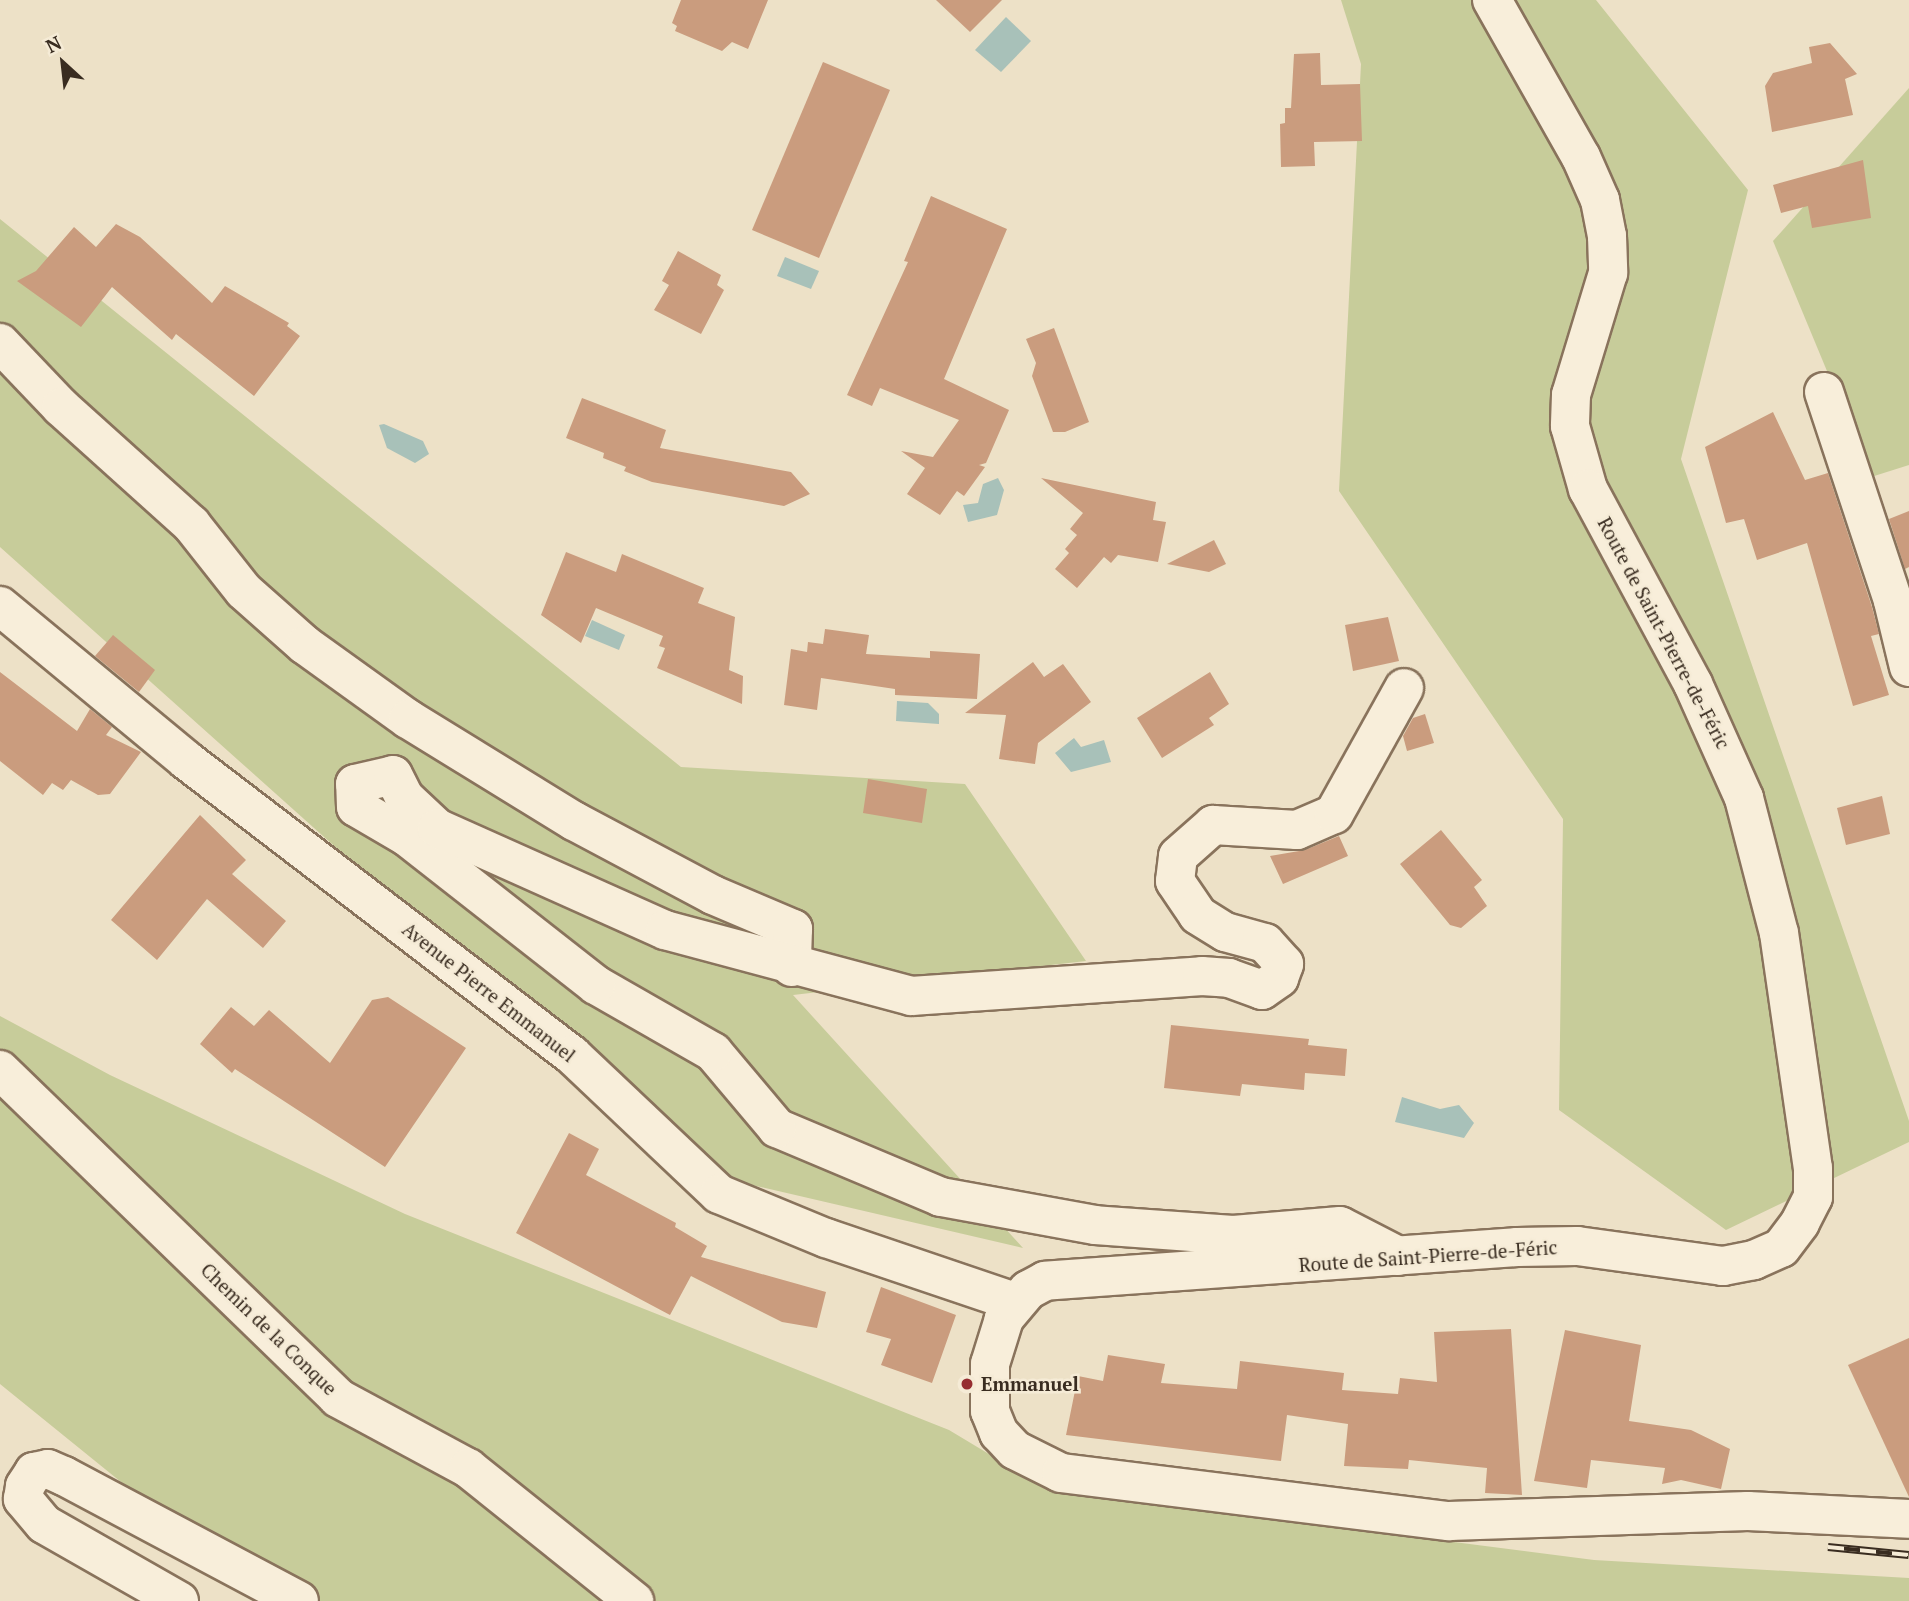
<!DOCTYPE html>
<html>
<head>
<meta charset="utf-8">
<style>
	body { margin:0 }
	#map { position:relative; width:1909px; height:1601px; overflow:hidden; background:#ede1c7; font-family:"PT Serif",serif }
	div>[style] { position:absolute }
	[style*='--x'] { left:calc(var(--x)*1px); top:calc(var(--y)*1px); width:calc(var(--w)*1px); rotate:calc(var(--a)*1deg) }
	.green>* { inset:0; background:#c7cc9a }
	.water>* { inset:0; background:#a8c1b9 }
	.building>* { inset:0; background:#ca9c7e }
	.roads { filter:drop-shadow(2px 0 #89735c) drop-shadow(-2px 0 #89735c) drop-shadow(0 2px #89735c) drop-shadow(0 -2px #89735c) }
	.minor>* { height:38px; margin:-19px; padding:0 19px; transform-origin:19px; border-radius:19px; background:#f8eeda }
	.rail>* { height:8px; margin-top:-4px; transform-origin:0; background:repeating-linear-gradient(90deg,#f5ebd6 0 16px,#392c20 0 32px); box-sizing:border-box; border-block:2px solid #392c20 }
	.dots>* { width:19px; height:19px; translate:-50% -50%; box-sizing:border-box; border:4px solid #f5ebd6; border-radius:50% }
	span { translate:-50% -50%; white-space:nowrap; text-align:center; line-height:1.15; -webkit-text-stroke:5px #f5ebd6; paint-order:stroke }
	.street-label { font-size:19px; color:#392c20 }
	.poi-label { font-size:19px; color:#392c20; font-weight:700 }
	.left { translate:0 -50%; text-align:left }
	.north { position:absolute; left:28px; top:28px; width:70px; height:70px; -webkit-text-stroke:5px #f5ebd6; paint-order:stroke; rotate:333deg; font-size:19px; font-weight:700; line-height:28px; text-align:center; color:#392c20 }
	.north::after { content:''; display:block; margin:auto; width:24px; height:32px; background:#392c20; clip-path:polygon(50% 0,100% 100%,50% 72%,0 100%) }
</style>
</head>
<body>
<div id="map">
	<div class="green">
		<i style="clip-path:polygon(1341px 0,1596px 0,1748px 190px,1681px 459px,1909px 1121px,1909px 1142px,1726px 1230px,1559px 1110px,1563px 819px,1339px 491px,1361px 64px)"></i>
		<i style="clip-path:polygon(1909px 88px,1909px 465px,1871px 477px,1773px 241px)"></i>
		<i style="clip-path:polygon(0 219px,681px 767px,965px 784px,1086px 961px,793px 995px,1023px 1248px,722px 1178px,447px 947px,0 547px)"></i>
		<i style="clip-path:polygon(0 1016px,110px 1075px,405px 1214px,949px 1430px,1049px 1490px,1594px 1560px,1909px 1578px,1909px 1601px,268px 1601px,0 1384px)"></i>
	</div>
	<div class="water">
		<i style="clip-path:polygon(1006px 17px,1031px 41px,1001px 72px,975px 50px)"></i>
		<i style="clip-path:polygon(785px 257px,819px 271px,811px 289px,777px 276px)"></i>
		<i style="clip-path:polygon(384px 424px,423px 441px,429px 454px,415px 463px,387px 448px,379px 425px)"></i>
		<i style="clip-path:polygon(998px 478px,1004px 490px,997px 515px,968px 522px,963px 505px,978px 503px,983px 484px)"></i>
		<i style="clip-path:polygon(592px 620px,625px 635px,619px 650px,585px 636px)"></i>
		<i style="clip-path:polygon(897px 701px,928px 703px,939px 714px,939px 724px,896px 721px)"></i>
		<i style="clip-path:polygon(1074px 738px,1081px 747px,1104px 740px,1111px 762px,1071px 772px,1055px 753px)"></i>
		<i style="clip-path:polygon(1402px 1097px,1440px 1109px,1459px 1105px,1474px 1123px,1464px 1138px,1395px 1122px)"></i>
	</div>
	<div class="building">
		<i style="clip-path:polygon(681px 0,768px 0,748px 49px,732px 42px,722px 51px,675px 31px,677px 26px,672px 23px)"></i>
		<i style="clip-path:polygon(936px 0,1002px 0,970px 32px)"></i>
		<i style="clip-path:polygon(1830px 43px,1857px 74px,1845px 79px,1853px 115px,1772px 132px,1765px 86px,1773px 73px,1812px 63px,1809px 47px)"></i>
		<i style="clip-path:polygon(1320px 53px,1321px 85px,1360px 84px,1362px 141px,1314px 142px,1315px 166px,1281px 167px,1280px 124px,1285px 123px,1285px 108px,1291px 108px,1294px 54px)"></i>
		<i style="clip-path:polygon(823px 62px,890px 90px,819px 258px,752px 230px)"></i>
		<i style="clip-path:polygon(1863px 160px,1871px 218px,1812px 228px,1808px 206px,1781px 213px,1773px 185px)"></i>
		<i style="clip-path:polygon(931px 196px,1007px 229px,944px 379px,1009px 410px,986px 463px,979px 465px,985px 467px,964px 496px,957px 491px,940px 515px,907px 494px,925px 468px,901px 451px,933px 457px,959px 420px,880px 388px,872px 406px,847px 395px,908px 262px,904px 261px)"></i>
		<i style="clip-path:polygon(116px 224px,140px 237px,212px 303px,225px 286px,289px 323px,287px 326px,300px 336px,254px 396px,176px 334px,172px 340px,112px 287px,81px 327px,17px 281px,36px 271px,74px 227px,96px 247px)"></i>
		<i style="clip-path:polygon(678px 251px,721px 275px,717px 285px,724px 290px,701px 334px,654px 310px,669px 285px,662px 281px)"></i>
		<i style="clip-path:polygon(1054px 328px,1089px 422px,1065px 432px,1053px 432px,1032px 376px,1036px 363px,1026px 339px)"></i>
		<i style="clip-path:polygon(582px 398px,666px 430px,660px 448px,791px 472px,810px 494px,784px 506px,652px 482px,624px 471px,626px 467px,603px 458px,604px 453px,566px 438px)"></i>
		<i style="clip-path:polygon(1773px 412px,1805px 480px,1828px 473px,1872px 607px,1879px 634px,1871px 636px,1889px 695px,1853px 706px,1807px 543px,1757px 560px,1744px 519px,1726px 523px,1705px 447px)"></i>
		<i style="clip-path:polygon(1041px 478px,1156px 502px,1153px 520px,1166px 522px,1158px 562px,1118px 555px,1111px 563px,1104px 557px,1077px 588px,1055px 569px,1069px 553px,1065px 549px,1077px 535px,1070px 529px,1083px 513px)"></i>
		<i style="clip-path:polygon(1909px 511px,1909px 567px,1905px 569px,1889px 519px)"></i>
		<i style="clip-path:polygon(1214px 540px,1226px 564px,1209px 572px,1167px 564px)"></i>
		<i style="clip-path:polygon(566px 552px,616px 572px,622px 554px,704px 588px,698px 603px,735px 617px,729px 670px,743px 676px,742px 704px,657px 668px,665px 648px,659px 646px,663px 636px,596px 608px,581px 643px,541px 615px)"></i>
		<i style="clip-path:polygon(1388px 617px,1399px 661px,1353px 671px,1345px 625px)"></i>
		<i style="clip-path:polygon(825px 629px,869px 635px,866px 654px,930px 658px,930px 651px,980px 654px,977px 699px,895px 695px,895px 689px,821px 678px,817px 710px,784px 705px,791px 649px,807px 652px,808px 642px,823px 644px)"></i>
		<i style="clip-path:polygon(113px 635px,155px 670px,139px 692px,95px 656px)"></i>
		<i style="clip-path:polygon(1033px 662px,1044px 677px,1063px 664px,1091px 702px,1038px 743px,1035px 764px,999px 759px,1006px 715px,965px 713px)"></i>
		<i style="clip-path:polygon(0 672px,77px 731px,90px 709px,112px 727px,106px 735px,141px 752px,110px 794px,98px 795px,71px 780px,63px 790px,52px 783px,43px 795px,0 761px)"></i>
		<i style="clip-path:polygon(1210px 672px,1229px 704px,1209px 718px,1214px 725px,1162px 758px,1137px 718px)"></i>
		<i style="clip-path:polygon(1425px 714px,1434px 743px,1407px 751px,1403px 736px,1413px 718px)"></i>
		<i style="clip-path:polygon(868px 779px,927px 789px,922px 823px,863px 813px)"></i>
		<i style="clip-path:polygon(1882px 796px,1890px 834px,1846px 845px,1837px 808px)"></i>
		<i style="clip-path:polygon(200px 815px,246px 860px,232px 874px,286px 921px,263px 948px,207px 899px,157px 960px,111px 920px)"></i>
		<i style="clip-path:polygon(1441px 830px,1482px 880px,1474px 887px,1487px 906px,1461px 928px,1450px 925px,1400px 864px)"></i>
		<i style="clip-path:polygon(1339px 836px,1348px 856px,1283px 884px,1270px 856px,1305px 850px)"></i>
		<i style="clip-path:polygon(388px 997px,466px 1048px,385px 1167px,235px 1069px,232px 1073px,200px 1044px,231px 1007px,254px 1026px,269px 1010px,330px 1063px,372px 1000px)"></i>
		<i style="clip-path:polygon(1171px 1025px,1309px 1039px,1308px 1045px,1347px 1049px,1345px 1076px,1305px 1073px,1304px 1090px,1242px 1084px,1240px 1096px,1164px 1088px)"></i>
		<i style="clip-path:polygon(569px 1133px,599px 1149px,586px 1175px,676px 1223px,675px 1227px,707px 1246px,701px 1257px,826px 1292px,817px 1328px,782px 1322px,691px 1276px,670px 1315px,516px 1233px)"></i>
		<i style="clip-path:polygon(881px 1287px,956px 1315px,932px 1383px,881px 1365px,891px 1339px,866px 1332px)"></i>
		<i style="clip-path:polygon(1511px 1329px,1522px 1495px,1485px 1493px,1487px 1468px,1409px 1460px,1408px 1469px,1344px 1466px,1348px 1424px,1287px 1415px,1281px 1461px,1066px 1435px,1078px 1376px,1103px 1381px,1108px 1355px,1165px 1364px,1161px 1383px,1237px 1389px,1240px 1361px,1344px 1373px,1342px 1390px,1398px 1394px,1400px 1378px,1437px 1382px,1434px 1332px)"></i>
		<i style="clip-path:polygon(1565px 1330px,1641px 1345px,1629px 1421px,1691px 1430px,1730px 1449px,1721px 1489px,1681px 1480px,1662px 1484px,1665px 1468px,1591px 1460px,1587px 1488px,1534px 1481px)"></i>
		<i style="clip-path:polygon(1909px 1338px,1909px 1497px,1848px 1365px)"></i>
	</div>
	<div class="roads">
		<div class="minor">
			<i style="--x:1492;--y:0;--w:180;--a:60.5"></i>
			<i style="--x:1581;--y:157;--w:47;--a:66.2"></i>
			<i style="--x:1600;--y:200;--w:37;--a:79"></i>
			<i style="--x:1607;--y:236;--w:37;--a:88"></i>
			<i style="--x:1608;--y:273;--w:127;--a:106.9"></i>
			<i style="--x:1571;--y:395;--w:31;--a:92"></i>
			<i style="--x:1570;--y:426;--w:66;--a:74.1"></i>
			<i style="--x:1588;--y:489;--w:221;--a:61.7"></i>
			<i style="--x:1693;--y:684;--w:125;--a:65.9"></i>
			<i style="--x:1744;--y:798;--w:139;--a:75.5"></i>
			<i style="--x:1779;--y:933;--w:237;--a:81.8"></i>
			<i style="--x:1813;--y:1168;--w:29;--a:90"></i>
			<i style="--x:1813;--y:1197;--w:29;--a:117"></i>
			<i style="--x:1800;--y:1223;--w:31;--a:127"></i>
			<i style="--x:1781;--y:1248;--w:30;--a:156"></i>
			<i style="--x:1754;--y:1260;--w:32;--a:169"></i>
			<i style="--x:1723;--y:1266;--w:147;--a:-172.2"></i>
			<i style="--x:1577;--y:1246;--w:60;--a:179"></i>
			<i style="--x:1517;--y:1247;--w:473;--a:175.9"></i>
			<i style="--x:1045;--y:1281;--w:19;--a:152"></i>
			<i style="--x:1028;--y:1290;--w:38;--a:130"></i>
			<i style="--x:1004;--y:1319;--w:47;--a:107.3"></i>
			<i style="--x:990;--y:1364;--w:47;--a:90"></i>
			<i style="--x:990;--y:1411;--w:24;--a:68"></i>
			<i style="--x:999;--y:1433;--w:23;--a:47"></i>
			<i style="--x:1015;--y:1450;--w:51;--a:26.6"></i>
			<i style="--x:1061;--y:1473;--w:391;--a:7.1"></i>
			<i style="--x:1449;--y:1521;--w:299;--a:-1.9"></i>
			<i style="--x:1748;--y:1511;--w:161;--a:2.8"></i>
			<i style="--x:0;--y:343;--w:88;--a:46.4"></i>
			<i style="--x:61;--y:407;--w:175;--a:42"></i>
			<i style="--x:191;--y:524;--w:85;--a:51.7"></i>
			<i style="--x:244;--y:591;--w:81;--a:41.5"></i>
			<i style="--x:305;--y:645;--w:127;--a:35.7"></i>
			<i style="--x:408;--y:719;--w:195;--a:31.6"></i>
			<i style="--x:574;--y:821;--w:157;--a:28"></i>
			<i style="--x:713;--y:895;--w:87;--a:23"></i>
			<i style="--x:793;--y:929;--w:38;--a:92"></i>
			<i style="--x:1824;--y:392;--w:220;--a:71.7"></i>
			<i style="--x:1893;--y:601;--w:68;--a:76.4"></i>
			<i style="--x:0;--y:606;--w:241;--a:39.6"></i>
			<i style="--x:186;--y:760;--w:486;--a:37.4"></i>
			<i style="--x:572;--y:1055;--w:202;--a:43.4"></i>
			<i style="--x:719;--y:1194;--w:116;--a:22.4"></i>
			<i style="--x:826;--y:1238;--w:200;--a:18.7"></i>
			<i style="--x:0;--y:1070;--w:471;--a:44.1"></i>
			<i style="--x:338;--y:1398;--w:148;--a:28.3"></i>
			<i style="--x:468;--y:1468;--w:213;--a:38.7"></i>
			<i style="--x:1398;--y:1256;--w:65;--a:-152.7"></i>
			<i style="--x:1340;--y:1226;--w:107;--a:175.2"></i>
			<i style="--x:1233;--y:1235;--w:138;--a:-175.9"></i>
			<i style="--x:1095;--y:1225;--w:157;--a:-169.7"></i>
			<i style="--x:941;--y:1197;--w:178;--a:-157.2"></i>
			<i style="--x:777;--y:1128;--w:99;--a:-130.1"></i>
			<i style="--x:713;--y:1052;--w:135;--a:-150.2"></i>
			<i style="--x:596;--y:985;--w:240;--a:-141.9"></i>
			<i style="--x:407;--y:837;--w:59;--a:-149.5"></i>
			<i style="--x:356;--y:807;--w:23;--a:-92"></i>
			<i style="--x:355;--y:784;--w:39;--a:-13"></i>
			<i style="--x:393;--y:775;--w:25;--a:63"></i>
			<i style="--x:404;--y:797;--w:45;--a:43.2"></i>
			<i style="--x:437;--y:828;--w:250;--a:24.1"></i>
			<i style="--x:665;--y:930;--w:255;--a:15"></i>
			<i style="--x:911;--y:996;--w:292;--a:-3.9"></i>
			<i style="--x:1202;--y:976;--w:27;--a:4"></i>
			<i style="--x:1229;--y:978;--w:35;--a:20"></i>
			<i style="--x:1262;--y:990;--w:21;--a:-35"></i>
			<i style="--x:1279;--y:978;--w:15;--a:-70"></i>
			<i style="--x:1284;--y:964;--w:28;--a:-132"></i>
			<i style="--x:1265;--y:943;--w:41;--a:-164.6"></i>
			<i style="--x:1225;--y:932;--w:32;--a:-148"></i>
			<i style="--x:1198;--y:915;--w:41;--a:-124.1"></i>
			<i style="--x:1175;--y:881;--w:25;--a:-83"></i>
			<i style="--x:1178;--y:856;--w:47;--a:-41.5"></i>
			<i style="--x:1213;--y:825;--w:84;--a:3.4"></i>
			<i style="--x:1297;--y:830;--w:40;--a:-23.4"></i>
			<i style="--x:1334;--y:814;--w:144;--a:-60.9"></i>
			<i style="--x:179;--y:1601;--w:155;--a:-150.3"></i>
			<i style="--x:44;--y:1524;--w:33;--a:-130"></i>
			<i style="--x:23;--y:1499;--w:13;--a:-81"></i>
			<i style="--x:25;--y:1486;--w:17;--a:-57"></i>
			<i style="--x:34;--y:1472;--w:14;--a:-12"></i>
			<i style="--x:48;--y:1469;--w:17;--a:24"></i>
			<i style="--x:64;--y:1476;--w:266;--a:28"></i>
		</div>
	</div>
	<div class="rail">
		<i style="--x:1828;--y:1547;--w:81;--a:5.6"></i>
	</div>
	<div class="dots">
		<i style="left:967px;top:1384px;background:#962e31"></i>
	</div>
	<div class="street-label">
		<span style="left:1664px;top:633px;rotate:62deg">Route de Saint-Pierre-de-Féric</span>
		<span style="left:489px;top:992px;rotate:38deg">Avenue Pierre Emmanuel</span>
		<span style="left:1428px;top:1256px;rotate:-4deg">Route de Saint-Pierre-de-Féric</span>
		<span style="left:269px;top:1329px;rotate:44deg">Chemin de la Conque</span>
	</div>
	<div class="poi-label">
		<span class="left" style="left:981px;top:1384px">Emmanuel</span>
	</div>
	<div class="north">N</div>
</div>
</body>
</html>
